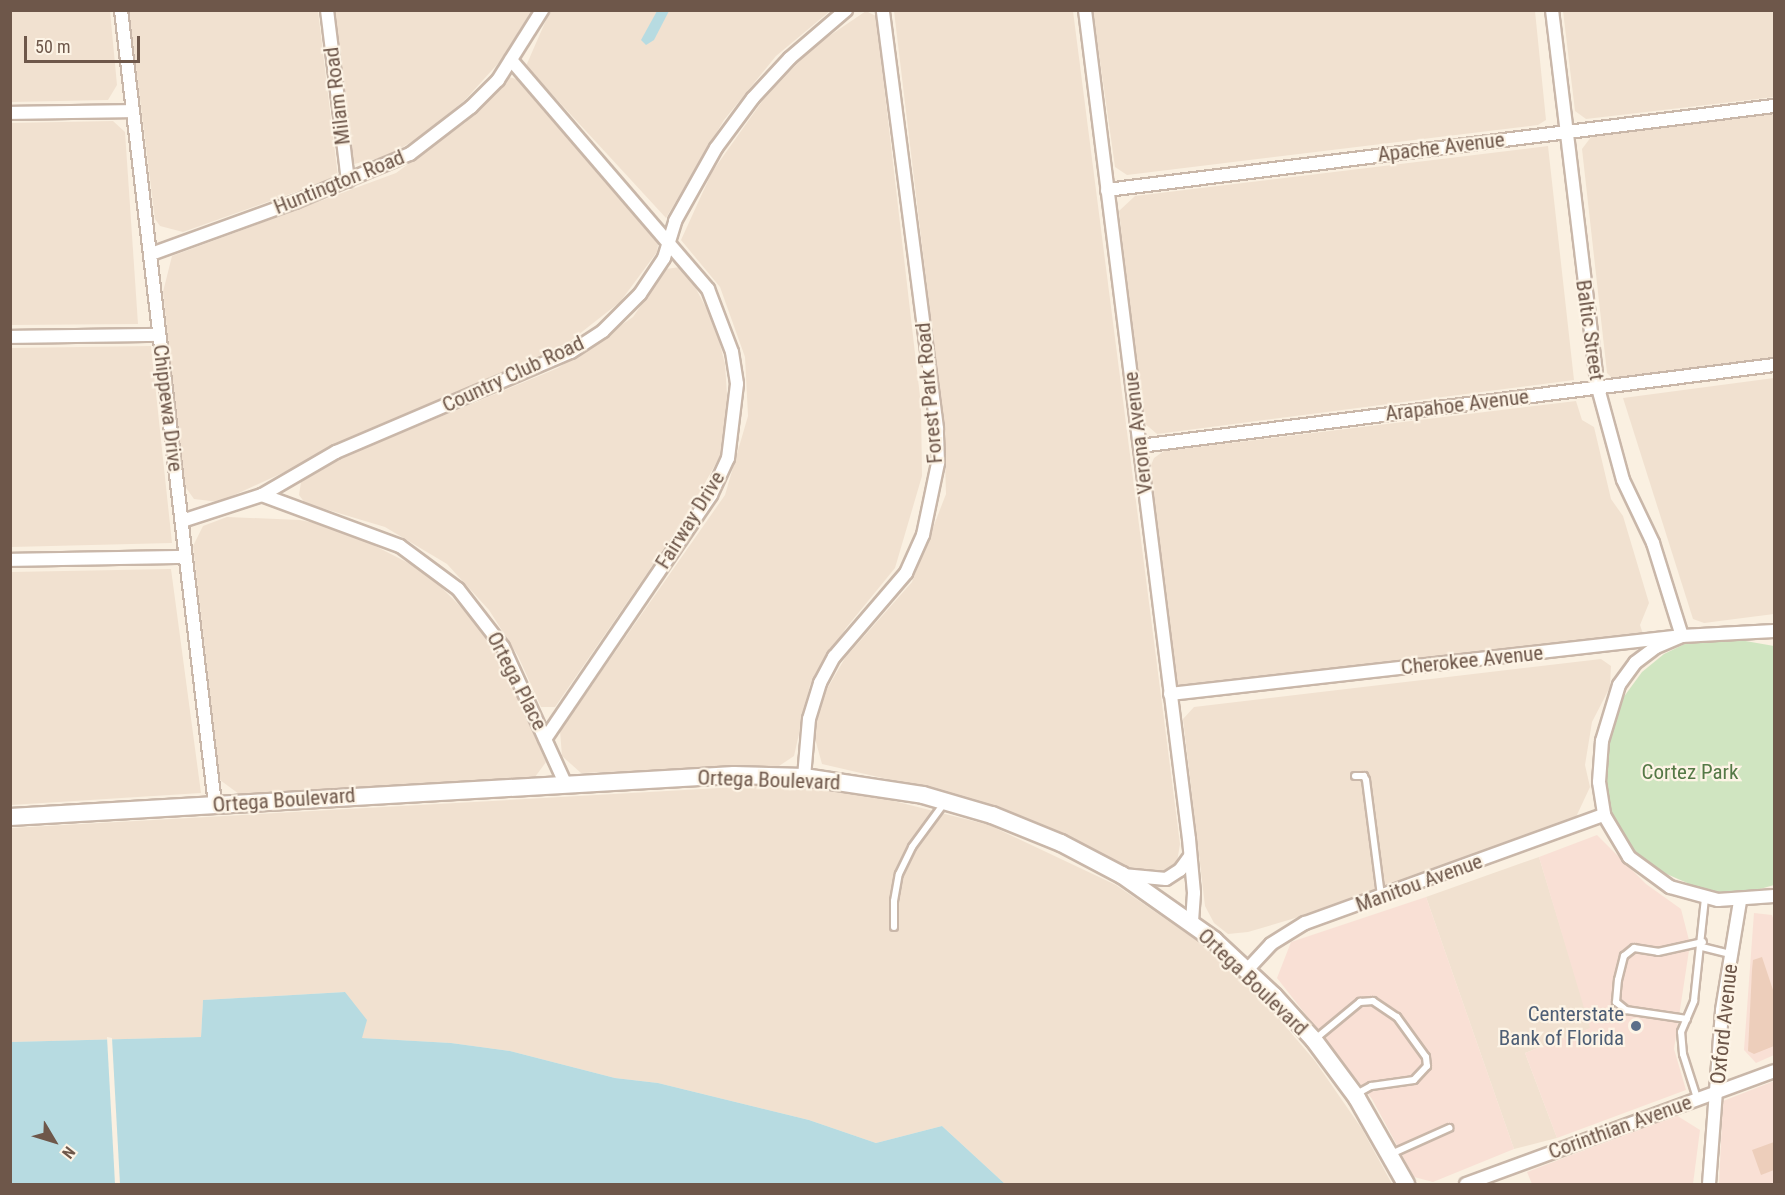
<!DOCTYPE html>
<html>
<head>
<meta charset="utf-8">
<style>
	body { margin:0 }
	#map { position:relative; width:1785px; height:1195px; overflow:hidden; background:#faf0e1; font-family:"Roboto Condensed",sans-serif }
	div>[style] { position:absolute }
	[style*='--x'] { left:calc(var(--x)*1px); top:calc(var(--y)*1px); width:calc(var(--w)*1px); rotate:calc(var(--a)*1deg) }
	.residential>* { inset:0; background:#f1e1d0 }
	.commercial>* { inset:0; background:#f9e0d5 }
	.green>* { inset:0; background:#d0e5c1 }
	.water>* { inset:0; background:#b7dbe1 }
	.pier>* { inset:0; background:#faf0e1 }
	.building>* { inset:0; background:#edcebb }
	.roads { filter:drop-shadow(2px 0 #c9b7a9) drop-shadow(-2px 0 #c9b7a9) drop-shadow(0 2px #c9b7a9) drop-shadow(0 -2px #c9b7a9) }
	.service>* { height:6px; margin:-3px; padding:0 3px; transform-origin:3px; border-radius:3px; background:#fff }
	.minor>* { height:12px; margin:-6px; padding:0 6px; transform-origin:6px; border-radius:6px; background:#fff }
	.secondary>* { height:16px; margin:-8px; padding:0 8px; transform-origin:8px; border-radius:8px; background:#fff }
	.dots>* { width:16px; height:16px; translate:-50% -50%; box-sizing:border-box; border:3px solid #fdf4e6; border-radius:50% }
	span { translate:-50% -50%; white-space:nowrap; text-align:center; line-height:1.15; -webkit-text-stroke:4.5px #fdf4e6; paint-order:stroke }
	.street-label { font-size:21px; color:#6e574a }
	.park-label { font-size:21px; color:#557946 }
	.service-label { font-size:21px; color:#4e5e75 }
	.right { translate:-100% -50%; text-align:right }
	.frame { position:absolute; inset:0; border:12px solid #6e574a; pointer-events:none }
	.north { position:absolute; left:24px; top:1111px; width:60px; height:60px; -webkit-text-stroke:4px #fdf4e6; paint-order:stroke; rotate:128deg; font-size:16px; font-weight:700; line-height:24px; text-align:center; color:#6e574a }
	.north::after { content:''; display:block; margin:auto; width:21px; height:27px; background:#6e574a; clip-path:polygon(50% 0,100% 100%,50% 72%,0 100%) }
	.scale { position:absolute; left:24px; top:36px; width:116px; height:27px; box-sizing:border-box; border:3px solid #6e574a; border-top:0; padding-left:8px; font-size:18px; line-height:21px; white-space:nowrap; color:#6e574a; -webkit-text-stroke:4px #fdf4e6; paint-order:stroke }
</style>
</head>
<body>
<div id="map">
	<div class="residential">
		<i style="clip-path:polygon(10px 11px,110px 11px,117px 85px,108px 100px,11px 102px)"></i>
		<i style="clip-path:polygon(129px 11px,318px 11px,338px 177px,183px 232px,160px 226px,155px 219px)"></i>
		<i style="clip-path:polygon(335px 11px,335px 10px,531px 11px,503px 58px,465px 100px,421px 136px,388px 156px,354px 164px)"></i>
		<i style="clip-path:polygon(550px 11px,830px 11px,776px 56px,724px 120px,666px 218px,526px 66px)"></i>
		<i style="clip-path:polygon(866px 11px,876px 16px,921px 405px,922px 476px,895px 568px,846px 628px,810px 685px,794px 756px,779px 766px,581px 773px,562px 756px,560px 731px,725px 495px,748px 416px,745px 357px,720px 287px,681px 240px,712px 172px,763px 100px,813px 47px)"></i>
		<i style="clip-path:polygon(894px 11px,1073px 11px,1180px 844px,1177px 862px,1165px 872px,1131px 869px,1071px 837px,973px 799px,822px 764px,814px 735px,823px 696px,845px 658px,912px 582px,946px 494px,944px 429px)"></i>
		<i style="clip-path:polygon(1093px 11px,1535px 11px,1546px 120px,1538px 125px,1127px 175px,1115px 167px)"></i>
		<i style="clip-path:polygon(1563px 11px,1774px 11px,1774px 97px,1586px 119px,1575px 111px)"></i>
		<i style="clip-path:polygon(509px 77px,520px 80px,659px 238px,657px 252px,620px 302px,569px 342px,219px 502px,194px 499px,184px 485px,163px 292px,172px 256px,396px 173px,465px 123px)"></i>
		<i style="clip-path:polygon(1774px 113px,1774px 358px,1614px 380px,1607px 373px,1582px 149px,1594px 133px)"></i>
		<i style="clip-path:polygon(113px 121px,125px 132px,138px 324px,11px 325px,11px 123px)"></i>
		<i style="clip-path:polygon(1548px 146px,1574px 380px,1157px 434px,1143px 422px,1119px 211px,1135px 196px)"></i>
		<i style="clip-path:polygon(680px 267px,692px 281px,715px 325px,725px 364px,728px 410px,720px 456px,689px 512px,555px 707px,541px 707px,518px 656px,489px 610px,447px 564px,385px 527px,305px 503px,299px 495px,301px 482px,341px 458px,558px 368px,633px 317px,666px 269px)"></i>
		<i style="clip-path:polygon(151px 346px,172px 543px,11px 547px,11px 348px)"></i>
		<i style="clip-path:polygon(1774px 378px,1774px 614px,1704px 623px,1693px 619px,1623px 398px)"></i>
		<i style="clip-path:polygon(1576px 401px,1582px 420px,1594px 427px,1611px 499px,1623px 516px,1649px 603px,1640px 625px,1643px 634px,1174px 691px,1149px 470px,1154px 458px,1164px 451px)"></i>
		<i style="clip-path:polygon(227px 517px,300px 520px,340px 528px,426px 572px,471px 617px,497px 653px,546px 762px,535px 777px,239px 794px,220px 780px,193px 546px,203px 526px)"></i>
		<i style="clip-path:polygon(171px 569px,201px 793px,11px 805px,11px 572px)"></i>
		<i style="clip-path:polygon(1601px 659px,1611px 666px,1610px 687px,1592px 722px,1585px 765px,1590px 787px,1576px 817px,1383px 892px,1248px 932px,1228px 934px,1214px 923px,1205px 906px,1183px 719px,1194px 707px)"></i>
		<i style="clip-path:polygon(775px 785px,870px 795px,989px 825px,1116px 885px,1199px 942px,1258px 994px,1315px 1061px,1362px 1129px,1392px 1184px,1005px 1184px,942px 1126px,876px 1143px,809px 1120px,658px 1083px,615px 1078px,510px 1051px,451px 1043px,361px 1038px,345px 992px,203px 1000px,201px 1037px,11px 1042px,11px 828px)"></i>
		<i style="clip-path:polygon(1539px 857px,1591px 1028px,1525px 1053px,1557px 1138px,1514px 1149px,1426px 897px)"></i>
	</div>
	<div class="commercial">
		<i style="clip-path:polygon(1597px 835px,1646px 884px,1681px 909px,1690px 944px,1674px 1049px,1686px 1090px,1557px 1138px,1525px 1053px,1590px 1028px,1539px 857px)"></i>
		<i style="clip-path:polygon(1426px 897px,1514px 1149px,1433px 1182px,1414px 1177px,1372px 1099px,1277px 978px,1291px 942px)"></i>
		<i style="clip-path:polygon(1754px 913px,1772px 915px,1774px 921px,1774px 1055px,1756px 1063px,1744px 1050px)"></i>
		<i style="clip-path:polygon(1774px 1081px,1774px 1184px,1719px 1184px,1723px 1101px)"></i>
		<i style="clip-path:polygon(1676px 1115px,1700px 1130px,1693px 1184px,1532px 1184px,1527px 1172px)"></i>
	</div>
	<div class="green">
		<i style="clip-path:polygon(1717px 636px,1774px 646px,1774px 885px,1746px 893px,1710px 893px,1653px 868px,1630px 847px,1611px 812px,1604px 782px,1608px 744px,1620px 702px,1642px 672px,1664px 654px,1693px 640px)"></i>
	</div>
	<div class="water">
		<i style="clip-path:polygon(657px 11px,669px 11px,654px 40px,646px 45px,641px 40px)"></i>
		<i style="clip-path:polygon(345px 992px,367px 1020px,362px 1038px,451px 1043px,510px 1051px,615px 1078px,658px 1083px,809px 1120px,876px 1143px,942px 1126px,1005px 1184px,11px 1184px,11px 1042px,201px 1037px,203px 1000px)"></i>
	</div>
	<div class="pier">
		<i style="clip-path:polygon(107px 1037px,112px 1038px,120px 1184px,115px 1184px)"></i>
	</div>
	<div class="building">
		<i style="clip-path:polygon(1762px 957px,1774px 993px,1774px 1046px,1754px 1054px,1748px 1051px,1752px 970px,1753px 960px)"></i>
		<i style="clip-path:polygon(1774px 1142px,1774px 1170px,1761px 1175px,1752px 1150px)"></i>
	</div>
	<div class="roads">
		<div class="service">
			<i style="--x:1355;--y:776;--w:9;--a:0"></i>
			<i style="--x:1364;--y:776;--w:4;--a:63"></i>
			<i style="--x:1366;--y:780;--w:117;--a:82.6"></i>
			<i style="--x:894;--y:927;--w:26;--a:-90"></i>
			<i style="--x:894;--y:901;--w:27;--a:-80"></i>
			<i style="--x:899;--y:874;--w:30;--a:-64"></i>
			<i style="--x:912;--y:847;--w:56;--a:-53.7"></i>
			<i style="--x:1702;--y:947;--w:30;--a:14"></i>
			<i style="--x:1687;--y:1019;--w:62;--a:-171.6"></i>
			<i style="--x:1626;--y:1010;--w:13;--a:-141"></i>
			<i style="--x:1616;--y:1002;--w:22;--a:-85"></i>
			<i style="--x:1618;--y:980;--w:25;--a:-76"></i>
			<i style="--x:1624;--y:956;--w:13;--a:-39"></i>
			<i style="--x:1634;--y:948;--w:24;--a:9"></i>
			<i style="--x:1658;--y:952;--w:46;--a:-12.5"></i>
			<i style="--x:1314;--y:1040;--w:60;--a:-39.6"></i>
			<i style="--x:1360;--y:1002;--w:13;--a:-4"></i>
			<i style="--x:1373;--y:1001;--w:29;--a:34"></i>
			<i style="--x:1397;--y:1017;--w:49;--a:54.1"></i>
			<i style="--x:1426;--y:1057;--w:9;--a:84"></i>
			<i style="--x:1427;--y:1066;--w:19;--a:133"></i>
			<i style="--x:1414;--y:1080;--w:43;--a:172.1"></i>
			<i style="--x:1371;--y:1086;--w:18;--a:151"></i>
			<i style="--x:1697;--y:1098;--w:46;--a:-107.7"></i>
			<i style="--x:1683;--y:1054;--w:22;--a:-95"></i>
			<i style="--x:1681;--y:1032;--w:34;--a:-67"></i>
			<i style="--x:1694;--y:1001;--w:104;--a:-83.9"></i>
			<i style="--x:1391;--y:1154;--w:64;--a:-24.1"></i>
		</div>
		<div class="minor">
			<i style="--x:121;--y:10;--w:800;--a:83.25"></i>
			<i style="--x:327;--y:10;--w:172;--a:83"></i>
			<i style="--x:1085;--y:10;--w:835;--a:82.85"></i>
			<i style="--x:1189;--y:839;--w:54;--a:84.7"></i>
			<i style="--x:1194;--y:893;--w:30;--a:94"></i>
			<i style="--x:1552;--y:10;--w:381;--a:83.1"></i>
			<i style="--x:1598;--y:388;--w:95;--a:74.8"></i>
			<i style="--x:1623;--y:480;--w:70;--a:64.5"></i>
			<i style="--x:1653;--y:543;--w:97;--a:72.7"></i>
			<i style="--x:1682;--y:636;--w:28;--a:157"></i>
			<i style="--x:1656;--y:647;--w:26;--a:143"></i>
			<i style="--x:1635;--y:663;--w:27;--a:126"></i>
			<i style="--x:1619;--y:685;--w:59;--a:106.9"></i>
			<i style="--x:1602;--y:741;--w:41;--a:94.2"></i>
			<i style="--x:1599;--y:782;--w:33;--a:81"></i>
			<i style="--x:1604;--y:815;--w:49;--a:59.2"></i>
			<i style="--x:1629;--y:857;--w:51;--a:36.2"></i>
			<i style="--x:1670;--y:887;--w:50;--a:15.2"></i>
			<i style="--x:1718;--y:900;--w:56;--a:-4.1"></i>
			<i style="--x:511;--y:60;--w:302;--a:49.3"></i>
			<i style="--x:708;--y:289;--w:67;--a:69.1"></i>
			<i style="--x:732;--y:352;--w:32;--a:81"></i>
			<i style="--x:737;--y:384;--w:75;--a:96.9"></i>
			<i style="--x:728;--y:458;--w:41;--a:114.7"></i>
			<i style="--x:711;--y:495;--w:295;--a:124.2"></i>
			<i style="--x:10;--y:113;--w:123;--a:-0.9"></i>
			<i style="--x:1107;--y:190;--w:672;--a:-7.18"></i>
			<i style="--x:151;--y:254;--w:153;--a:-19.9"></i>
			<i style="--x:295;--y:202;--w:125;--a:-22.7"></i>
			<i style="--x:410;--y:154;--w:77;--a:-37.6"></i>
			<i style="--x:471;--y:107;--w:38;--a:-45"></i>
			<i style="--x:498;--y:80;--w:83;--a:-57.8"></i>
			<i style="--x:10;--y:337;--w:149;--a:-0.8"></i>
			<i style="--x:1140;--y:446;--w:639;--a:-7.28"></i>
			<i style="--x:262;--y:495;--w:147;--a:20.3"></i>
			<i style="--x:400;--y:546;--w:72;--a:36.6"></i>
			<i style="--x:458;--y:589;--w:73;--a:52.2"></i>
			<i style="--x:503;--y:647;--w:149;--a:65.5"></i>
			<i style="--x:182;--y:521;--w:84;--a:-18"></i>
			<i style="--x:262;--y:495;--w:86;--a:-30.2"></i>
			<i style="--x:336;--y:452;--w:255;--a:-23.1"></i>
			<i style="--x:571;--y:352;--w:38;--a:-33"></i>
			<i style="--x:603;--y:331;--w:52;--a:-45"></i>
			<i style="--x:640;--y:294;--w:43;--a:-56.3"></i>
			<i style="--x:664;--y:258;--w:39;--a:-73"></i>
			<i style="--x:675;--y:221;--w:84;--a:-60.7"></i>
			<i style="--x:716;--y:148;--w:62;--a:-53.5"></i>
			<i style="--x:753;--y:98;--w:54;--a:-47.2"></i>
			<i style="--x:790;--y:58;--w:74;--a:-40.6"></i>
			<i style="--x:10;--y:560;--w:175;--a:-1"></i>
			<i style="--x:1170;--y:694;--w:515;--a:-6.46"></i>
			<i style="--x:1682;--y:636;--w:92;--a:-3.1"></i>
			<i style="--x:804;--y:777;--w:58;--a:-85.1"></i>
			<i style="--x:809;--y:719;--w:38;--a:-73"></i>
			<i style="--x:820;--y:683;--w:30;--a:-62"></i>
			<i style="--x:834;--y:657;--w:111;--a:-49.4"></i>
			<i style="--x:906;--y:573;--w:42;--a:-65.9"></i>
			<i style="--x:923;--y:535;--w:74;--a:-78.2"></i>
			<i style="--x:938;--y:463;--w:35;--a:-92"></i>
			<i style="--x:937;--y:428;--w:421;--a:-97.4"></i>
			<i style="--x:1123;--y:875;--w:43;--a:5.3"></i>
			<i style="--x:1166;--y:879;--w:17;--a:-33"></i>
			<i style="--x:1180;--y:870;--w:17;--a:-54"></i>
			<i style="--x:1247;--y:970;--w:35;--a:-47"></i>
			<i style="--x:1271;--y:944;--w:40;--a:-32"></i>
			<i style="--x:1305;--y:923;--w:318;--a:-19.9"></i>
			<i style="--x:1466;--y:1184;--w:328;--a:-20.1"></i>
			<i style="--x:1709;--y:1184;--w:174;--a:-85.7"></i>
			<i style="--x:1722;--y:1010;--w:110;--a:-80.6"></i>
		</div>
		<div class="secondary">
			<i style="--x:10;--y:817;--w:725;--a:-3.32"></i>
			<i style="--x:734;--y:775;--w:70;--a:1.6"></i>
			<i style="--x:804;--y:777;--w:120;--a:8.6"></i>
			<i style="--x:923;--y:795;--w:72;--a:16.2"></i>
			<i style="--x:992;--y:815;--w:74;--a:22.1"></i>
			<i style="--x:1061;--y:843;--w:69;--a:27.7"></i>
			<i style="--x:1122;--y:875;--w:113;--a:35.2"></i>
			<i style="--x:1214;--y:940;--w:82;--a:43"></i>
			<i style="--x:1274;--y:996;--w:59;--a:47.7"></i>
			<i style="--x:1314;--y:1040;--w:72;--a:53.4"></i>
			<i style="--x:1357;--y:1098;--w:99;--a:60.3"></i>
		</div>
	</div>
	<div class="dots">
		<i style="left:1636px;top:1026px;background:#5c6f8a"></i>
	</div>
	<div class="street-label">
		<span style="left:337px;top:96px;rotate:-97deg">Milam Road</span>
		<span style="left:1441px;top:147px;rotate:-7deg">Apache Avenue</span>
		<span style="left:339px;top:182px;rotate:-22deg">Huntington Road</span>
		<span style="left:1590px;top:330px;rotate:82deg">Baltic Street</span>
		<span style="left:513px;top:374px;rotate:-25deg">Country Club Road</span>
		<span style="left:929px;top:393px;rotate:-95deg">Forest Park Road</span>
		<span style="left:1457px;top:405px;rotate:-7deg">Arapahoe Avenue</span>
		<span style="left:168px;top:408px;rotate:83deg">Chippewa Drive</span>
		<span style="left:1138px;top:433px;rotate:-97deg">Verona Avenue</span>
		<span style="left:690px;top:520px;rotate:-58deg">Fairway Drive</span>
		<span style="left:1472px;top:660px;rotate:-6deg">Cherokee Avenue</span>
		<span style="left:517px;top:681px;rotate:63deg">Ortega Place</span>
		<span style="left:769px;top:780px;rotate:2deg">Ortega Boulevard</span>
		<span style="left:284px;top:800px;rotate:-4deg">Ortega Boulevard</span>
		<span style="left:1419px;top:883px;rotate:-20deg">Manitou Avenue</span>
		<span style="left:1253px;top:982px;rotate:44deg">Ortega Boulevard</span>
		<span style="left:1724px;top:1024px;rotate:-84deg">Oxford Avenue</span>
		<span style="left:1620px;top:1127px;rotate:-20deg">Corinthian Avenue</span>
	</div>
	<div class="park-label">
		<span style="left:1690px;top:772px">Cortez Park</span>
	</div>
	<div class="service-label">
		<span class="right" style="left:1624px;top:1026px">Centerstate<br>Bank of Florida</span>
	</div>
	<div class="frame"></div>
	<div class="north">N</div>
	<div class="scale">50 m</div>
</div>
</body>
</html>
